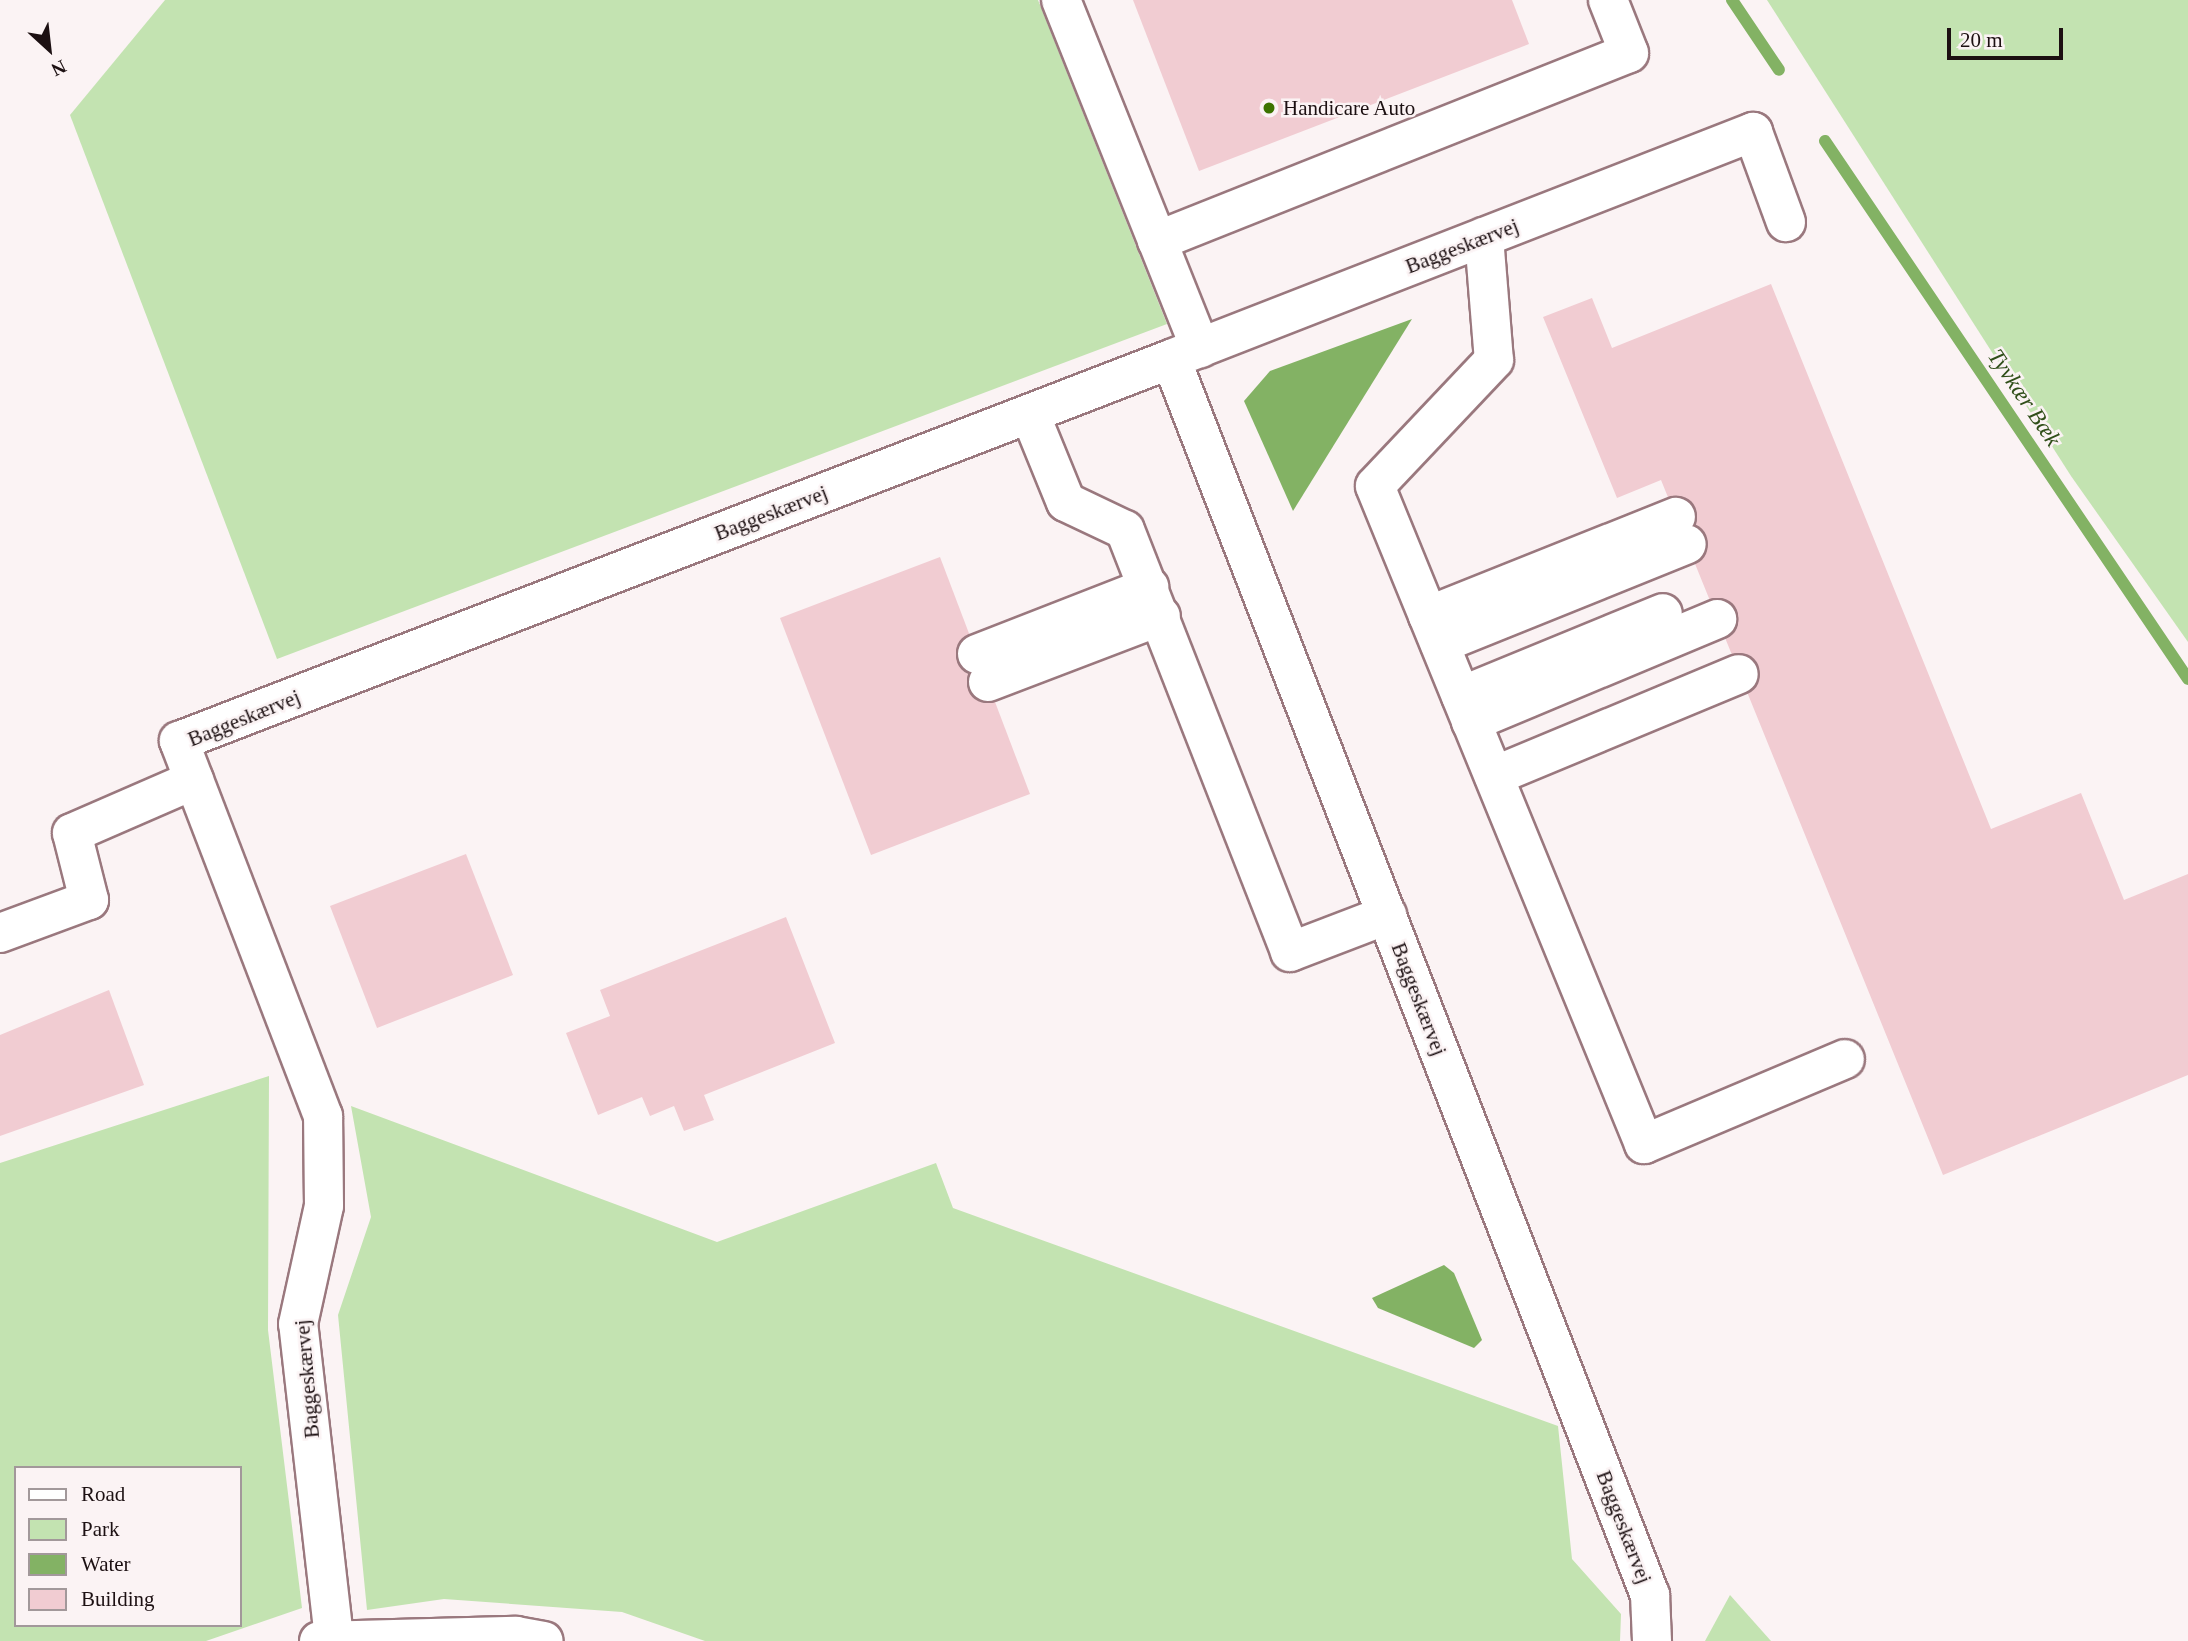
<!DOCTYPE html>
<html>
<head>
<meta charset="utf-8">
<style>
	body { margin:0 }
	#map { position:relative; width:2188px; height:1641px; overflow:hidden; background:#fbf3f4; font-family:Georgia,serif }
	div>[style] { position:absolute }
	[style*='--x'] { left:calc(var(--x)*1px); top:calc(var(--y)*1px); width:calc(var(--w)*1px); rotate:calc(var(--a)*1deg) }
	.green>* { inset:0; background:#c3e3b1 }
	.water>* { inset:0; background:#83b264 }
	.stream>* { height:12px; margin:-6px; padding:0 6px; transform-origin:6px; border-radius:6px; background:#83b264 }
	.building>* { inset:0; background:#f1ccd2 }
	.roads { filter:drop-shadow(2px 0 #9a787e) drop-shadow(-2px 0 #9a787e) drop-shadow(0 2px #9a787e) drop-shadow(0 -2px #9a787e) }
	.minor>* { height:38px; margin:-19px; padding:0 19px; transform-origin:19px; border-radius:19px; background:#fff }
	.dots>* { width:19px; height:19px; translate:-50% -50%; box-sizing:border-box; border:4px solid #fbf3f4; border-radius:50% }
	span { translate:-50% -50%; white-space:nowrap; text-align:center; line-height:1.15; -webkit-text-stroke:5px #fbf3f4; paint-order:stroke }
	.poi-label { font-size:21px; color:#1c1012 }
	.left { translate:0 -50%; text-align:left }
	.street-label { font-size:21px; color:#1c1012 }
	.water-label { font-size:23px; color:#304f19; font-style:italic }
	.legend { position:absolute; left:14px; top:1466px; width:228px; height:161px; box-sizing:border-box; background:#fbf3f4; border:2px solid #a2989a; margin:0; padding:9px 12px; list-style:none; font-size:21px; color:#1c1012 }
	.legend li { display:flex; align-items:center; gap:14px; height:35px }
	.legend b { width:35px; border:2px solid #a2989a }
	.north { position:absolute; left:14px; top:14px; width:70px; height:70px; -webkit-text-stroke:5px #fbf3f4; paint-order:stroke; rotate:153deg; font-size:19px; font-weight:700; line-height:28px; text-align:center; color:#1c1012 }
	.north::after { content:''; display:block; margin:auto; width:24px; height:32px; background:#1c1012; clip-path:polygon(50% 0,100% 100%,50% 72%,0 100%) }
	.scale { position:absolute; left:1947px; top:28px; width:116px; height:32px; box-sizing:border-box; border:4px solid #1c1012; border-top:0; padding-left:9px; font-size:21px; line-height:24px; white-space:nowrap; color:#1c1012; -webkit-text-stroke:5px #fbf3f4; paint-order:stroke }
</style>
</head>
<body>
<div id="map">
	<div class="green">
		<i style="clip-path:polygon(165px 0,1038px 0,1167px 324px,277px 659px,70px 115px)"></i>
		<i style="clip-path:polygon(1767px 0,2188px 0,2188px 642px,2071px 476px)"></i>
		<i style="clip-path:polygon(evenodd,269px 1076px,268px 1330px,302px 1608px,206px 1641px,0 1641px,0 1163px,269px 1076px,16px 1468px,240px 1468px,240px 1625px,16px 1625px,16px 1468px)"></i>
		<i style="clip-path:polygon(351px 1106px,717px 1242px,936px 1163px,953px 1208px,1558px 1426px,1572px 1559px,1621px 1614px,1620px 1641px,705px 1641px,622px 1612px,444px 1599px,367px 1610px,338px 1315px,371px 1217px)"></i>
		<i style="clip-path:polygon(1730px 1595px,1771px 1641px,1705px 1641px)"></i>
	</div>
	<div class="water">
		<i style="clip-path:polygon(1412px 319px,1293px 511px,1244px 401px,1270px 371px)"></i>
		<i style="clip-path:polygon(1444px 1265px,1454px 1273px,1482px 1340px,1474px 1348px,1378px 1308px,1372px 1298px)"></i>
	</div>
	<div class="stream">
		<i style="--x:1732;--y:0;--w:84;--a:56.1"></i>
		<i style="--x:1825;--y:141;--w:649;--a:55.99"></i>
	</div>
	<div class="building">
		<i style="clip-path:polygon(1133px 0,1512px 0,1529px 44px,1199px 171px)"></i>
		<i style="clip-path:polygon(1771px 284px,1991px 829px,2081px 793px,2124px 900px,2188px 874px,2188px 1075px,1943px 1175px,1661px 480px,1617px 498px,1543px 317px,1592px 298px,1612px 348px)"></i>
		<i style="clip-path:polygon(940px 557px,1030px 794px,871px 855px,780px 618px)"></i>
		<i style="clip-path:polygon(466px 854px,513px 975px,377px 1028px,330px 906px)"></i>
		<i style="clip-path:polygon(786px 917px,835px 1043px,704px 1095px,714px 1120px,684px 1131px,674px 1106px,650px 1116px,642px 1097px,598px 1115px,566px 1033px,610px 1016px,600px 990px)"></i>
		<i style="clip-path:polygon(109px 990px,144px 1085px,0 1136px,0 1035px)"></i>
	</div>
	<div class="roads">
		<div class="minor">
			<i style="--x:1061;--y:0;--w:375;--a:68.2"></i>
			<i style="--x:1484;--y:237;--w:123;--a:85.4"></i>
			<i style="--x:1494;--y:360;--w:173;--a:133.4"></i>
			<i style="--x:1375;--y:486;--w:711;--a:67.76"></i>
			<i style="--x:1644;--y:1144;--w:218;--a:-22.9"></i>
			<i style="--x:1157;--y:241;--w:508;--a:-21.72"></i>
			<i style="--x:1629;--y:53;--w:57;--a:-111.6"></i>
			<i style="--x:1171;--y:359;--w:625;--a:-21.31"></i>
			<i style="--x:1753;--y:132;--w:96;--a:69.9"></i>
			<i style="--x:1030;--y:414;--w:95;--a:67.8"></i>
			<i style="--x:1066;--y:502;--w:65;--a:25.4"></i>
			<i style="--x:1125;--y:530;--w:453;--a:68.6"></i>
			<i style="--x:1290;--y:952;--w:104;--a:-20.9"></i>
			<i style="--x:1428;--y:616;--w:267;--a:-21.8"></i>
			<i style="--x:1440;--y:644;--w:266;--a:-22"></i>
			<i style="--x:977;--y:654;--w:185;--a:-21.3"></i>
			<i style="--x:988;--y:682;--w:185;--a:-20.9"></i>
			<i style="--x:1461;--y:696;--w:218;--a:-22.3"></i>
			<i style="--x:1471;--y:722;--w:267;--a:-22.7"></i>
			<i style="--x:1494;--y:776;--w:265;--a:-22.6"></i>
			<i style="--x:0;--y:933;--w:95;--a:-20.3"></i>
			<i style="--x:89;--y:900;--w:69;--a:-104.2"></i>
			<i style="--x:72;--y:833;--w:133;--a:-23.5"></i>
			<i style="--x:334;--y:1638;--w:316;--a:-96.5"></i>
			<i style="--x:298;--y:1324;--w:121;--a:-77.6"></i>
			<i style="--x:324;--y:1206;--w:90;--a:-90.6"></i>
			<i style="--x:323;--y:1116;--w:402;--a:-111"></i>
			<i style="--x:179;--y:741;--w:1063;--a:-21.06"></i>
			<i style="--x:1171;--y:359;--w:1326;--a:68.82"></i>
			<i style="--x:1650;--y:1595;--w:46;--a:87.5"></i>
			<i style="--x:319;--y:1641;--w:197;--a:-1.5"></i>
			<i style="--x:516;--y:1636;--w:28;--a:10"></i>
		</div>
	</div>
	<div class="dots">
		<i style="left:1269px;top:108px;background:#3c7300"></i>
	</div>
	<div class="poi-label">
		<span class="left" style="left:1283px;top:108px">Handicare Auto</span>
	</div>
	<div class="street-label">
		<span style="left:1462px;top:246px;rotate:-21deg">Baggeskærvej</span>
		<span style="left:771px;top:513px;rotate:-21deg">Baggeskærvej</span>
		<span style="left:244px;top:718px;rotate:-22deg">Baggeskærvej</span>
		<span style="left:1419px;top:999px;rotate:69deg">Baggeskærvej</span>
		<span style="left:307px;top:1379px;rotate:-95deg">Baggeskærvej</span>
		<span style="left:1624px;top:1527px;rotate:69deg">Baggeskærvej</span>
	</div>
	<div class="water-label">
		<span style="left:2024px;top:398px;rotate:56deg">Tyvkær Bæk</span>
	</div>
	<ul class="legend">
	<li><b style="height:9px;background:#fff"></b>Road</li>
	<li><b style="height:19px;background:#c3e3b1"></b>Park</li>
	<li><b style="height:19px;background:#83b264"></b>Water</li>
	<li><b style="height:19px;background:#f1ccd2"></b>Building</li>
	</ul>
	<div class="north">N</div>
	<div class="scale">20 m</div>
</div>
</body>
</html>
